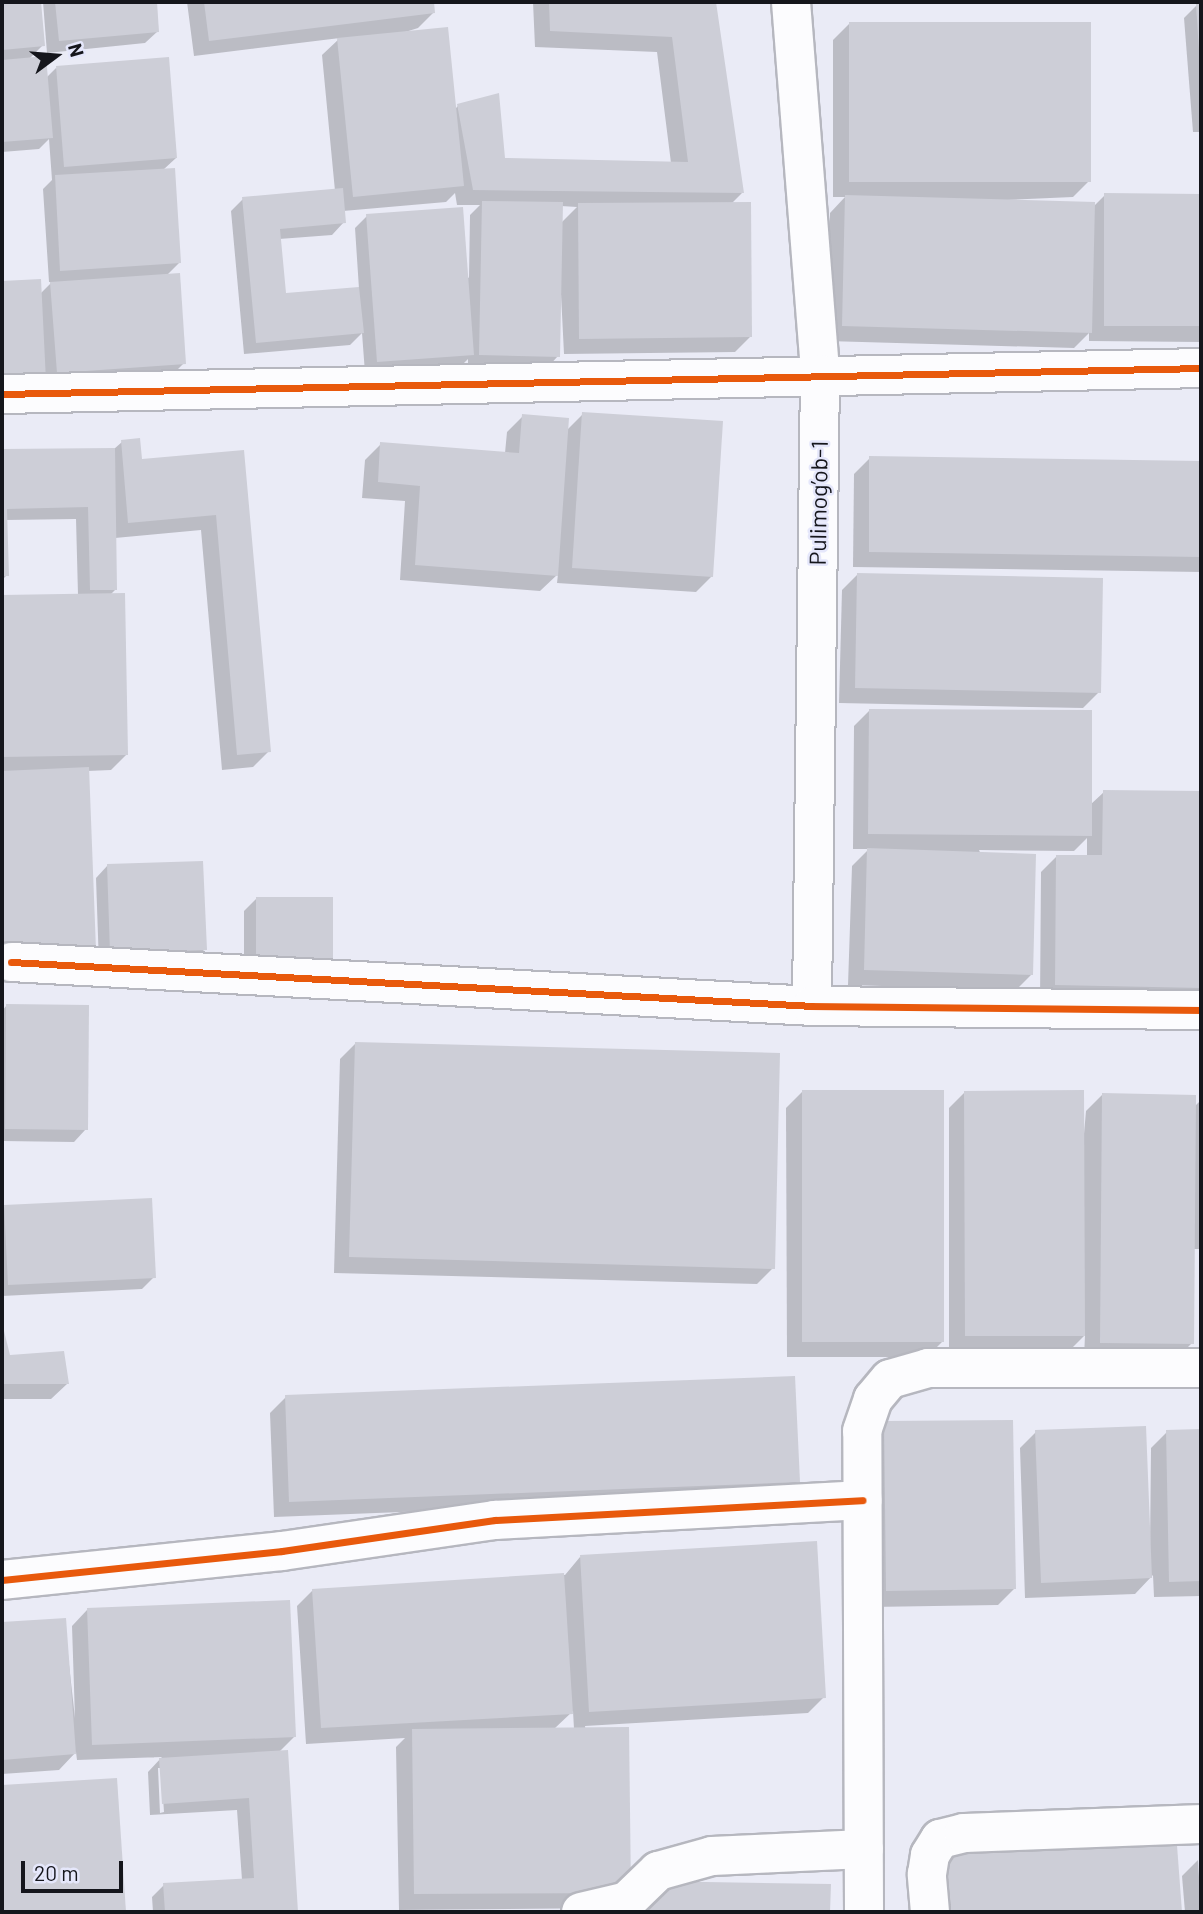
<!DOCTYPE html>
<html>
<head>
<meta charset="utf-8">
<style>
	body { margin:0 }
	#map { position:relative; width:1203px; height:1914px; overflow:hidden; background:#eaebf6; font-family:Barlow,sans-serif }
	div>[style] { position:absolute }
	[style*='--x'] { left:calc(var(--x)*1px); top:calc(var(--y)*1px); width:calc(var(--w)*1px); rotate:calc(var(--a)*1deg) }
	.shadow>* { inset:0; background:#0003 }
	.building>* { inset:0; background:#cdced7 }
	.roads { filter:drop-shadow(2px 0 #b6b7bf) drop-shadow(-2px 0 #b6b7bf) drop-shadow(0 2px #b6b7bf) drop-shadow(0 -2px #b6b7bf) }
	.minor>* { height:38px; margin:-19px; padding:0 19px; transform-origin:19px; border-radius:19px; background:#fcfcfe }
	.cycleway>* { height:7px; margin:-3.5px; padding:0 3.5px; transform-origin:3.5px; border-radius:3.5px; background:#e8590c }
	span { translate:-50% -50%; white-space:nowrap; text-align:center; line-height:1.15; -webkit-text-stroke:5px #e5e7fb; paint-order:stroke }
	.street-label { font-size:23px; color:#15161c }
	.frame { position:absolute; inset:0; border:4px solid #15161c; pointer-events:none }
	.north { position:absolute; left:21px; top:21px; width:70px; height:70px; -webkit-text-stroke:5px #e5e7fb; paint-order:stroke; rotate:74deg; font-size:19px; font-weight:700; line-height:28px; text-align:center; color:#15161c }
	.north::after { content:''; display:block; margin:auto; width:24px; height:32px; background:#15161c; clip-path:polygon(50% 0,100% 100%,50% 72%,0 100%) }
	.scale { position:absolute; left:21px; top:1861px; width:102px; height:32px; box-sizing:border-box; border:4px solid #15161c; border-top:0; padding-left:9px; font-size:21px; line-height:24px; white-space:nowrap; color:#15161c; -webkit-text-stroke:5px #e5e7fb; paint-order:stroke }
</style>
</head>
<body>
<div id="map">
	<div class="shadow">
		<i style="clip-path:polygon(2px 2px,39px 2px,43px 45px,29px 59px,46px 78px,56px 68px,176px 158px,163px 170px,179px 263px,166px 276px,184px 363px,172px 375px,2px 394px,2px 282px,40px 281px,40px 294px,52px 282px,49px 282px,43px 189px,52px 180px,49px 139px,39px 149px,2px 152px)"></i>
		<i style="clip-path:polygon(43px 2px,155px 2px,158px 31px,145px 43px,47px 53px)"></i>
		<i style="clip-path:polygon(evenodd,187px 2px,432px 2px,434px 12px,418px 28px,399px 34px,455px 109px,458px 106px,504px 159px,671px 163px,657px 52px,535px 47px,533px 2px,715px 2px,742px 193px,731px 204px,751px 336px,735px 352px,564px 354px,560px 274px,558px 356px,546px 369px,468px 367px,468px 359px,460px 367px,365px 373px,362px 333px,350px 345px,244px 354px,231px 211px,243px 199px,335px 191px,322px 55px,340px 38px,194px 56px,187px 2px,455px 193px,457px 205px,480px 205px,470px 215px,469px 278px,367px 216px,355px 228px,359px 289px,284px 295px,279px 239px,332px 235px,344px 222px,343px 211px,446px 202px,455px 193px,187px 2px,561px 206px,577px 207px,561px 223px,561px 206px)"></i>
		<i style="clip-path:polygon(1196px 6px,1201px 6px,1201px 132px,1193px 132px,1184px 18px)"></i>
		<i style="clip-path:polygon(849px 24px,1089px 181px,1073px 197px,986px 201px,1093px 207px,1105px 195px,1201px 196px,1201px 342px,1089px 341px,1089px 333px,1074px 348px,827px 341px,830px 213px,845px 197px,833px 197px,833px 40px)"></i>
		<i style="clip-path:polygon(583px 414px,712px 576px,696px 592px,557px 583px,558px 574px,540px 591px,400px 580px,405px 501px,362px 498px,365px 460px,381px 444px,505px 453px,507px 432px,523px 416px,567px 430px)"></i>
		<i style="clip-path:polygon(122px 442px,140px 461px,242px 452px,269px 751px,253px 767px,222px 770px,201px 530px,115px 538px,116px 589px,110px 595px,127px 754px,111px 770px,87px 771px,2px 968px,2px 596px,78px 595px,76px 519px,6px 520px,7px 575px,2px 580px,2px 451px,114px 449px)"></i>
		<i style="clip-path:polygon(870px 458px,1201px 463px,1201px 572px,853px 567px,854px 474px)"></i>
		<i style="clip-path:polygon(858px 574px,1099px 692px,1083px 708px,839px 703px,842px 590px)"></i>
		<i style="clip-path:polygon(870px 710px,1090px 805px,1104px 792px,1201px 793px,1201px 1003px,1040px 1001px,1041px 872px,1057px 856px,1087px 857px,1087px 838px,1074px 851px,979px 850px,1032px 974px,1016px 990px,848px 985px,852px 866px,869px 849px,853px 849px,854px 726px)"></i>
		<i style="clip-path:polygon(108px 865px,205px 949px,193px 961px,99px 965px,96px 878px)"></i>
		<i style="clip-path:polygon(256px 899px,319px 979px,244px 979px,244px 911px)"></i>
		<i style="clip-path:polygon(7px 1005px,86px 1129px,74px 1142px,2px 1141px,2px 1011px)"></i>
		<i style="clip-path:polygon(356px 1043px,773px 1268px,757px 1284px,334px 1273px,340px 1059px)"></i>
		<i style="clip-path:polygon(802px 1092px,943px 1341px,927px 1357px,787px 1357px,786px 1108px)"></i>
		<i style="clip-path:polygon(965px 1092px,1083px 1145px,1086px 1111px,1102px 1095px,1194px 1107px,1201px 1100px,1201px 1249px,1193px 1249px,1192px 1343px,1176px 1359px,1084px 1358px,1085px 1335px,1068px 1352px,949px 1352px,949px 1108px)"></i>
		<i style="clip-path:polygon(4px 1207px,154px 1277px,142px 1289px,2px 1296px)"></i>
		<i style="clip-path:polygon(2px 1326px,8px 1357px,67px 1384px,51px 1399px,2px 1399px)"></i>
		<i style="clip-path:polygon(286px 1397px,798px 1481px,782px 1497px,274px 1517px,270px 1413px)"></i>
		<i style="clip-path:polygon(884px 1423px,1014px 1589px,998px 1605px,871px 1607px,868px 1439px)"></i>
		<i style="clip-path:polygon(1201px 1431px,1201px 1596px,1154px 1597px,1153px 1575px,1135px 1594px,1025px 1598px,1020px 1448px,1036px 1432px,1150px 1552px,1151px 1448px,1167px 1432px)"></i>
		<i style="clip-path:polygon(evenodd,580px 1557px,824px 1697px,808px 1713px,585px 1726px,613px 1908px,399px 1910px,396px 1747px,405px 1738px,306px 1744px,297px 1606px,313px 1590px,565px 1575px,580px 1557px,573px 1711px,574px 1729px,554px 1729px,573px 1711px)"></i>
		<i style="clip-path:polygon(evenodd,87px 1610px,294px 1737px,279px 1752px,286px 1752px,296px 1912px,153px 1912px,152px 1897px,164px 1885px,242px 1880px,237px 1810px,150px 1815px,148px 1772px,162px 1757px,77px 1760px,76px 1752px,59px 1770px,2px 1774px,2px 1624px,64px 1620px,75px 1718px,72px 1626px,87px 1610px,158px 1768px,161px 1768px,164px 1812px,160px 1813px,158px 1768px)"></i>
		<i style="clip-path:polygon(116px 1780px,124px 1912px,2px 1912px,2px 1787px)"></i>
		<i style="clip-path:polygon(1174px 1834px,1180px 1912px,933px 1912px)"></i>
		<i style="clip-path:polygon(1198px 1860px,1201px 1912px,1185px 1912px,1182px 1876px)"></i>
		<i style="clip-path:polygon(829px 1885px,828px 1912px,631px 1912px,631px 1898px)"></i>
	</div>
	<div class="building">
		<i style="clip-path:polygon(2px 2px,41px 2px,45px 46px,2px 50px)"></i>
		<i style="clip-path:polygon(55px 2px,157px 2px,159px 32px,59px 41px)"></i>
		<i style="clip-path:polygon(204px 2px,434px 2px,435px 13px,209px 41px)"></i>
		<i style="clip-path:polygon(549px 2px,716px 2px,744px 193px,473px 190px,457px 104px,499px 93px,505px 158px,688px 162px,672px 37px,550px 31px)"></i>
		<i style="clip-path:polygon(1196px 4px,1201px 4px,1201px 50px,1199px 50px)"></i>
		<i style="clip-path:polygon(849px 22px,1091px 22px,1091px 182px,849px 182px)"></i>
		<i style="clip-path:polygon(448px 27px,464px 186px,353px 197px,337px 38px)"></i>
		<i style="clip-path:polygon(46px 56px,53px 138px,2px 142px,2px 60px)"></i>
		<i style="clip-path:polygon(169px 57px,177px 158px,64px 167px,56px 66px)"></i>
		<i style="clip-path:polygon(175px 168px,181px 263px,60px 271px,55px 175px)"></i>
		<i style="clip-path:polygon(343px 188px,346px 223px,280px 229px,286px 293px,359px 287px,364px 333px,256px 343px,242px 197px)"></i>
		<i style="clip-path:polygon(1104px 193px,1201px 194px,1201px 326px,1104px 326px)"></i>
		<i style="clip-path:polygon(845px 195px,1095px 202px,1092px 333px,842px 326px)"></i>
		<i style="clip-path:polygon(482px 201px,563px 202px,560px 357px,479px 355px)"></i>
		<i style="clip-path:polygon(751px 202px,752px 337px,579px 339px,578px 203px)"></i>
		<i style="clip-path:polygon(463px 207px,474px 355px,377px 362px,366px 214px)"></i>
		<i style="clip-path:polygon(180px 273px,186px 364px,57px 373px,50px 282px)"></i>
		<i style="clip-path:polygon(41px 279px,46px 381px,2px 383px,2px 281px)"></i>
		<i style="clip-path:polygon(582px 412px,723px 421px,713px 577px,572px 568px)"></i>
		<i style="clip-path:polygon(522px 414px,569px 418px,558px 576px,415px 565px,420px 486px,378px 482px,380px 442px,519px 453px)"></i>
		<i style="clip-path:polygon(140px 438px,142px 459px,244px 450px,271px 752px,237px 755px,216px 515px,128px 523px,121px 440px)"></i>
		<i style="clip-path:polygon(115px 448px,117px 590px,90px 590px,88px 507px,7px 509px,9px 576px,2px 576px,2px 449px)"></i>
		<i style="clip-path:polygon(869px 456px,1201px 461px,1201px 557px,869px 552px)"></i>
		<i style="clip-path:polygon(857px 573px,1103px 578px,1101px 693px,855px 688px)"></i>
		<i style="clip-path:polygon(125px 593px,128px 755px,2px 757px,2px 595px)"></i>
		<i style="clip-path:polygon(869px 709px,1092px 710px,1092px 836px,868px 834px)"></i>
		<i style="clip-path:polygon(89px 767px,96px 950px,2px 953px,2px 771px)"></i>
		<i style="clip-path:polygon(1103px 790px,1201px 791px,1201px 988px,1055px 985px,1056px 855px,1102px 855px)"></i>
		<i style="clip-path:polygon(867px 848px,1036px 854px,1033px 975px,864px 970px)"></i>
		<i style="clip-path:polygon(203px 861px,207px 950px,110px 953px,107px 864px)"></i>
		<i style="clip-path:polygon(256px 897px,333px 897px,333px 967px,256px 967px)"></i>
		<i style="clip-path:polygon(6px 1004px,89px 1005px,88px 1130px,5px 1129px)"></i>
		<i style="clip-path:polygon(355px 1042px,780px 1053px,775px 1269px,349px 1257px)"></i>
		<i style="clip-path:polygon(802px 1090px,944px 1090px,944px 1342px,802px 1342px)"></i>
		<i style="clip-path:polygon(1084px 1090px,1085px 1336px,965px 1336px,964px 1091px)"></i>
		<i style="clip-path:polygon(1102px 1093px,1196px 1095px,1194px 1344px,1100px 1343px)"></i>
		<i style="clip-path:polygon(152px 1198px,156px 1278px,8px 1285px,4px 1205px)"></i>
		<i style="clip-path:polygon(2px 1323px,10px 1355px,64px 1351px,69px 1384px,2px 1384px)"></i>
		<i style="clip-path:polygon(795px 1376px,800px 1482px,289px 1502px,285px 1395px)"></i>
		<i style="clip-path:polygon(1013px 1420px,1016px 1589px,886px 1591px,884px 1421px)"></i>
		<i style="clip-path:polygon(1146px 1426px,1152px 1578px,1041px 1583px,1035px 1430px)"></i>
		<i style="clip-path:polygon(1201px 1429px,1201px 1581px,1169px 1582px,1166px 1430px)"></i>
		<i style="clip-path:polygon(817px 1541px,826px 1698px,589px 1712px,580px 1555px)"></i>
		<i style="clip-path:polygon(564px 1573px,573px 1714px,321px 1728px,312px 1589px)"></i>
		<i style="clip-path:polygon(290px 1600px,296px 1737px,92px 1745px,87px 1608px)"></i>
		<i style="clip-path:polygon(66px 1618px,76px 1754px,2px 1760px,2px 1622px)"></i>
		<i style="clip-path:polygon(629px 1727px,631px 1893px,414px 1894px,412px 1729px)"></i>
		<i style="clip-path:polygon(288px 1750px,298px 1912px,165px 1912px,163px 1883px,254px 1878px,249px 1798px,162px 1804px,159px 1758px)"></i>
		<i style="clip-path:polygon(117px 1778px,126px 1912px,2px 1912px,2px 1785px)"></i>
		<i style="clip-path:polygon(1176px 1832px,1182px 1912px,949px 1912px,944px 1851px)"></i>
		<i style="clip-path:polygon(647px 1881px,831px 1884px,830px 1912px,646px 1912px)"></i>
	</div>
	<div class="roads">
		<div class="minor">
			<i style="--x:791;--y:2;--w:373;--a:85.5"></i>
			<i style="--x:820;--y:374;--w:632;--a:90.73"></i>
			<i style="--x:2;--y:394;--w:1199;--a:-1.24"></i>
			<i style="--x:11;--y:962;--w:802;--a:3.14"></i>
			<i style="--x:812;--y:1006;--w:389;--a:0.6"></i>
			<i style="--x:2;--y:1580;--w:281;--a:-5.9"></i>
			<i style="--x:282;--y:1551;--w:215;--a:-8.3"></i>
			<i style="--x:495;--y:1520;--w:368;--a:-3.1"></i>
			<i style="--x:581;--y:1912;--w:47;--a:-13.4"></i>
			<i style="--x:627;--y:1901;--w:43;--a:-44.1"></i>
			<i style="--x:658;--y:1871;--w:56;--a:-15.5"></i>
			<i style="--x:712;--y:1856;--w:152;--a:-2.6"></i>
			<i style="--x:864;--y:1912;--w:481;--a:-90.2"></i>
			<i style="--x:862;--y:1431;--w:34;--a:-71"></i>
			<i style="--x:873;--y:1399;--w:26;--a:-50"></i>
			<i style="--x:890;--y:1379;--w:40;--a:-16"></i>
			<i style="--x:928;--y:1368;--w:273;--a:0"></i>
			<i style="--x:930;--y:1912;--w:38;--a:-95"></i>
			<i style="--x:927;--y:1874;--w:19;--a:-81"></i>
			<i style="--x:930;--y:1855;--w:19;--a:-58"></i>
			<i style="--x:940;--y:1839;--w:25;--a:-14"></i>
			<i style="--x:964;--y:1833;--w:237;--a:-2.2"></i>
		</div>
	</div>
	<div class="cycleway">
		<i style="--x:2;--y:394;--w:1199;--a:-1.24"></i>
		<i style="--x:11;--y:962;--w:802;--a:3.14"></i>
		<i style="--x:812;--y:1006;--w:389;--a:0.6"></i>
		<i style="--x:2;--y:1580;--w:281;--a:-5.9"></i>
		<i style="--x:282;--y:1551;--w:215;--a:-8.3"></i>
		<i style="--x:495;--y:1520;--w:368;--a:-3.1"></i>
	</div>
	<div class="street-label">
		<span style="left:818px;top:503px;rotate:-89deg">Pulimog’ob-1</span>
	</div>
	<div class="frame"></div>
	<div class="north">N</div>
	<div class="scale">20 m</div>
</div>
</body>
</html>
